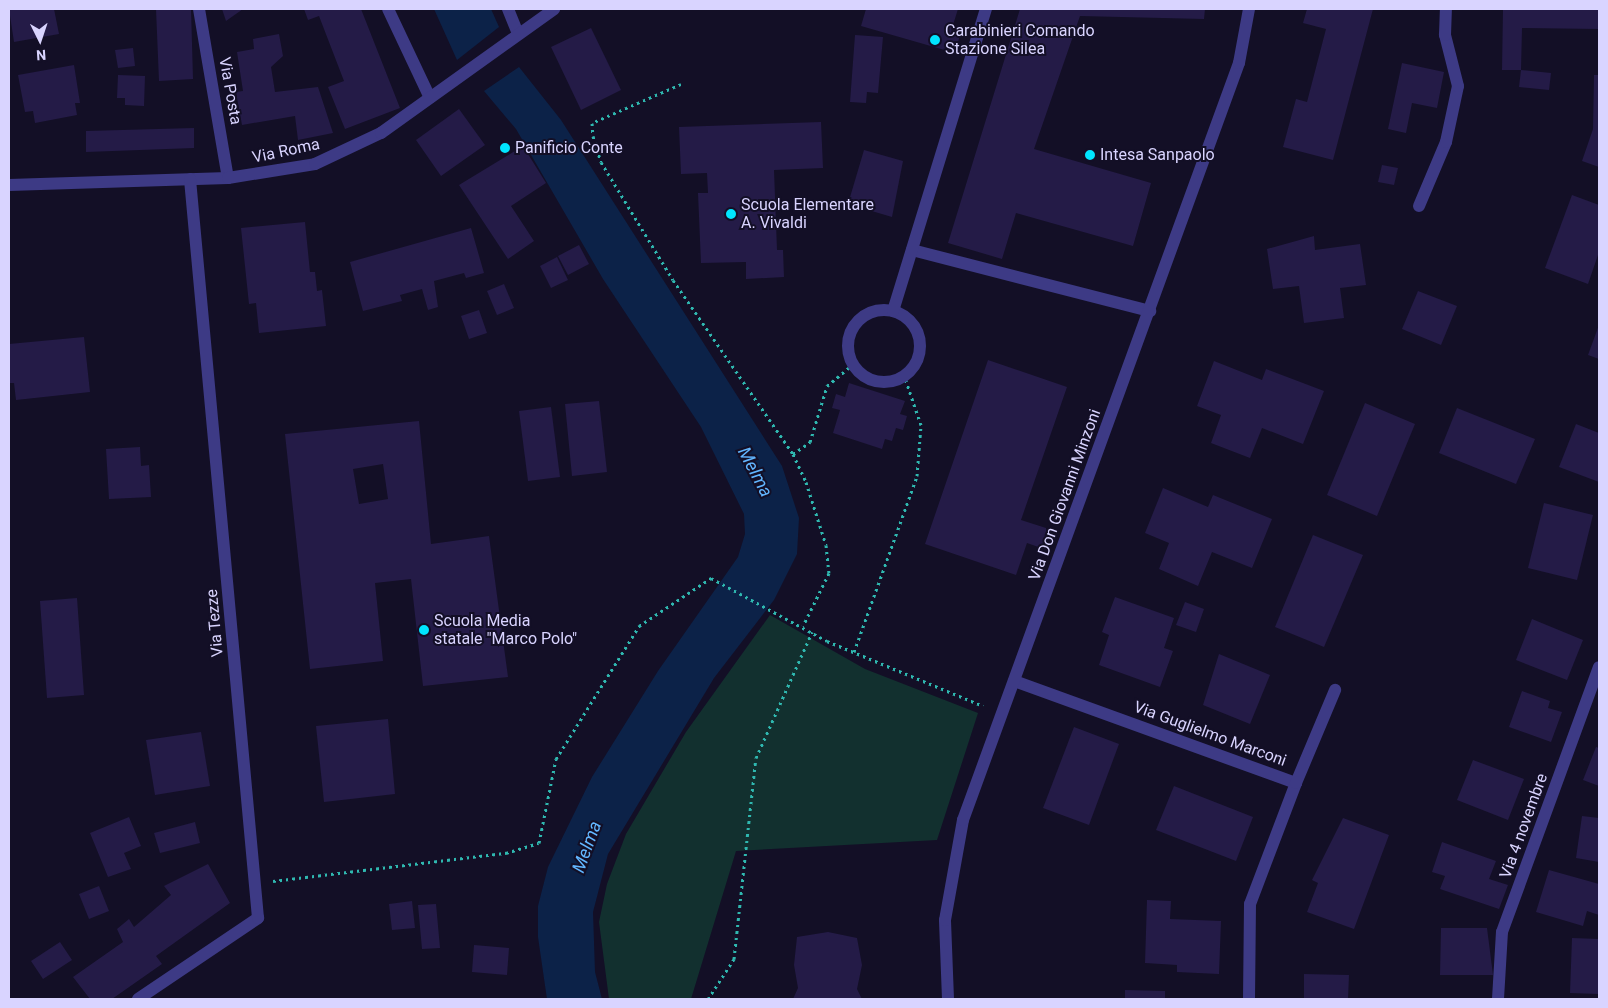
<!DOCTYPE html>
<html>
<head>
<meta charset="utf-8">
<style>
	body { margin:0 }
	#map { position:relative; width:1608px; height:1008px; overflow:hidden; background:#130f26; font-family:Roboto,sans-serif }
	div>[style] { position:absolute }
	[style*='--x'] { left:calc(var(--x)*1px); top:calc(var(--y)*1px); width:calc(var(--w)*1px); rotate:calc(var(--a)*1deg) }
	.green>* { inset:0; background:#12302f }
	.water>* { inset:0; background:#0c2248 }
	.building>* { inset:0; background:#241b47 }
	.path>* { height:3px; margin-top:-1.5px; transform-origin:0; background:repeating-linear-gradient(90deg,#2fb8b0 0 2.5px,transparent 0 6.5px) }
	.minor>* { height:12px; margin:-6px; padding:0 6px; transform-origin:6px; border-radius:6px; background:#3d3a85 }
	.minor>.ring { margin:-6px; padding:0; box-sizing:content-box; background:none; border:12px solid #3d3a85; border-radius:50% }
	.dots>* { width:14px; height:14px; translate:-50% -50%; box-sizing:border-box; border:2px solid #130f26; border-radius:50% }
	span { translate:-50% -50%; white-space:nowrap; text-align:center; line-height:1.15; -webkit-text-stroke:4px #130f26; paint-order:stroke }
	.poi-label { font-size:16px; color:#d9d4ff }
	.left { translate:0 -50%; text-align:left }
	.street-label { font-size:16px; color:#d9d4ff }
	.water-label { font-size:18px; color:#62b6ff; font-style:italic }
	.frame { position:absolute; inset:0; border:10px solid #d9d4ff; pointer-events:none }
	.north { position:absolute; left:15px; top:15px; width:50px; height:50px; -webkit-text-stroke:4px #130f26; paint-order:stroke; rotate:176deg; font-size:14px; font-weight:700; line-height:20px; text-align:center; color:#d9d4ff }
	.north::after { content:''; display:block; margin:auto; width:18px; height:22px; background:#d9d4ff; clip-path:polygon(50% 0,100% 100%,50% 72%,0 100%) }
</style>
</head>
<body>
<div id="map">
	<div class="green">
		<i style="clip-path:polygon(770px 615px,865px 669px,978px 713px,937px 840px,736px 851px,691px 999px,609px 999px,599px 922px,607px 884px,626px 834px,686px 732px)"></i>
	</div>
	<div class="water">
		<i style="clip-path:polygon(434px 9px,491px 9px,499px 27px,457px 60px)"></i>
		<i style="clip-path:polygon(519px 67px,561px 120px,782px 466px,799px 518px,797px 554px,774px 600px,714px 678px,608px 854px,593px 912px,595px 972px,602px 999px,547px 999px,538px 937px,538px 906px,548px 867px,592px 777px,658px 671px,738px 557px,745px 534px,744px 514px,701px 427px,603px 279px,516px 129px,484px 91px)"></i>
	</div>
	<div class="building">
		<i style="clip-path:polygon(9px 9px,54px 9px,59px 34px,14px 42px)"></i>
		<i style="clip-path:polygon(156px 9px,191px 9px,193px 79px,159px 81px)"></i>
		<i style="clip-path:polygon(222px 9px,243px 9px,226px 21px)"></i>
		<i style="clip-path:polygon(304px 9px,361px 9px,400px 108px,345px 129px,328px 87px,344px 81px,319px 16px,308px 20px)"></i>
		<i style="clip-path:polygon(866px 9px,958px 9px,953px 25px,962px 28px,955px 53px,861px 26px)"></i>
		<i style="clip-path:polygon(1020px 9px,1205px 9px,1204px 19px,1080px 16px,1034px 149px,1151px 183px,1133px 246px,1016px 213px,1002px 259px,948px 243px)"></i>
		<i style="clip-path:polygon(1307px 9px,1373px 9px,1333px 160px,1283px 147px,1296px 99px,1307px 102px,1326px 29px,1303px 23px)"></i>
		<i style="clip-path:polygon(1503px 9px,1599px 9px,1599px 29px,1522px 28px,1521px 70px,1502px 70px)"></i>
		<i style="clip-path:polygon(591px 28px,621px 90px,581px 110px,551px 47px)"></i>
		<i style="clip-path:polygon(279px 34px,283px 56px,271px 67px,275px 92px,318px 87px,333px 133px,298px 140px,295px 116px,242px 125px,236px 92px,243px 91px,237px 52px,254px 49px,253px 39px)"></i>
		<i style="clip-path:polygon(855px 35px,883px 37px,878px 93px,867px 92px,866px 103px,850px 102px)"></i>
		<i style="clip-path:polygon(133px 48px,135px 66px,118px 68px,115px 50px)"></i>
		<i style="clip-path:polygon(1402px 63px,1444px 72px,1437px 108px,1412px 103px,1406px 133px,1388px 129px)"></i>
		<i style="clip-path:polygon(74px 65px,80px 103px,75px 103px,77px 115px,35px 123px,33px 111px,25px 112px,18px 75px)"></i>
		<i style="clip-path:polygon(1521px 70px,1551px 73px,1549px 90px,1519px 87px)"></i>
		<i style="clip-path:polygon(118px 75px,145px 76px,144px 106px,125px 105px,125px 98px,117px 98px)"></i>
		<i style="clip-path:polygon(1594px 75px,1599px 75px,1599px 167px,1582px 161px,1593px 129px)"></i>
		<i style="clip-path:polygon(459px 109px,485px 145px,441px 176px,416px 140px)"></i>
		<i style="clip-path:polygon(821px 122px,823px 168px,774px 170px,777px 250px,783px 250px,784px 277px,746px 279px,746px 262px,701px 263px,698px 193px,708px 193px,707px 173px,681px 174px,679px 127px)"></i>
		<i style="clip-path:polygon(194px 128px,194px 148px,86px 152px,86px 131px)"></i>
		<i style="clip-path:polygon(523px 146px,546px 183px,511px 206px,534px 241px,508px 259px,459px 185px)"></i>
		<i style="clip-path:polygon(864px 150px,903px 161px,892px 217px,848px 204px)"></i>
		<i style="clip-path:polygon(1382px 165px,1398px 168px,1394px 185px,1378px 182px)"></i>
		<i style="clip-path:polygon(1572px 195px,1599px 205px,1599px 252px,1588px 284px,1545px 268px)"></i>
		<i style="clip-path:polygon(305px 222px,310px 272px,315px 272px,317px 291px,322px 290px,326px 326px,259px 333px,256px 303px,249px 304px,241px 228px)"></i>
		<i style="clip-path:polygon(471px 228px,484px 273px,466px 278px,464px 273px,434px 281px,438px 307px,428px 310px,422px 289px,400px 295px,402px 301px,363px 311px,350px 262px)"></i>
		<i style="clip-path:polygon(1314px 236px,1315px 250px,1360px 244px,1366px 285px,1340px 288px,1344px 318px,1304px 323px,1299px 286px,1273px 289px,1267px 249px)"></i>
		<i style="clip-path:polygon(579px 245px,589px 264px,568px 275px,558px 256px)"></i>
		<i style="clip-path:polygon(557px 257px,568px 280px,551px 288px,540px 266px)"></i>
		<i style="clip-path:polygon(504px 284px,514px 308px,497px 315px,487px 291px)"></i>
		<i style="clip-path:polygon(1418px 291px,1457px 306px,1441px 345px,1402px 329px)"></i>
		<i style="clip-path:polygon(479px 310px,487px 333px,469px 339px,461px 316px)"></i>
		<i style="clip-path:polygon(1599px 325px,1599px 359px,1588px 355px)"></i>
		<i style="clip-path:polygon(84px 337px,90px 392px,16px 400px,14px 383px,9px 383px,9px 344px)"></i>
		<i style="clip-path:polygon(988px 360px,1067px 387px,1021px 520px,1046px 528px,1047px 550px,1027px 543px,1016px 575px,925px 544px)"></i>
		<i style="clip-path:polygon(1214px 361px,1262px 380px,1266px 369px,1324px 391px,1303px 444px,1262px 428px,1250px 458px,1211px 443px,1221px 415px,1197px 406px)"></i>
		<i style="clip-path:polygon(849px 383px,905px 401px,900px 414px,907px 416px,903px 430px,896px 428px,892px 441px,885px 439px,882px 449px,833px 433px,840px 410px,832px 408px,836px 394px,845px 397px)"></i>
		<i style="clip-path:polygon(599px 401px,607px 472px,572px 476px,565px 404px)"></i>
		<i style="clip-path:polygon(1365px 403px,1415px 424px,1377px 516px,1327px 495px)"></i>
		<i style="clip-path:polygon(551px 407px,560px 477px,528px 481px,519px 411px)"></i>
		<i style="clip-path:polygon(1457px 408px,1535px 439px,1516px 484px,1439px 453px)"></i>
		<i style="clip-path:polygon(evenodd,419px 421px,431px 544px,489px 536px,508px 677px,423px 686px,411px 579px,375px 583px,383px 661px,310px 669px,285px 434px,419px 421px,383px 464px,388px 499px,359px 504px,353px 469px,383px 464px)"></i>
		<i style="clip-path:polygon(1576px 424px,1599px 433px,1599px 482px,1559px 467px)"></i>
		<i style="clip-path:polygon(140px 447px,141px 466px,149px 465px,151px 497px,109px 499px,106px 449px)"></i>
		<i style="clip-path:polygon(1163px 488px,1208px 507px,1213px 495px,1272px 519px,1252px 568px,1212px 552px,1198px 586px,1159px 569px,1169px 543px,1145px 533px)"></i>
		<i style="clip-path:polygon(1544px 503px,1593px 515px,1577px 580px,1528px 568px)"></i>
		<i style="clip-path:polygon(1313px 535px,1363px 555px,1324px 647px,1275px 627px)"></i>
		<i style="clip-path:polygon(1115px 597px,1174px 618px,1164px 648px,1173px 651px,1160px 687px,1099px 665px,1109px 635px,1102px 632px)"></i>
		<i style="clip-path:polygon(77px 598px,84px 695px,47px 698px,40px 601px)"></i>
		<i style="clip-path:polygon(1185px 602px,1204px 609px,1196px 632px,1176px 625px)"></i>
		<i style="clip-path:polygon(1532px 619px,1583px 640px,1567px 680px,1516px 660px)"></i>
		<i style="clip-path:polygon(1219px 654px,1270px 675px,1250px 724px,1203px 705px)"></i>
		<i style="clip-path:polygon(1522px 691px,1550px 701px,1548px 708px,1562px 712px,1551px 742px,1509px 727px)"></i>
		<i style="clip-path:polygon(388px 719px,395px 794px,324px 802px,316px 726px)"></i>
		<i style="clip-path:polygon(1074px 727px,1119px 744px,1089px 825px,1043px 808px)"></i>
		<i style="clip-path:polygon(201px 732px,210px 786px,155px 795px,146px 740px)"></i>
		<i style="clip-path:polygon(1596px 747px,1599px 748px,1599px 786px,1583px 780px)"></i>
		<i style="clip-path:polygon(1473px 760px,1524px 779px,1508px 820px,1457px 800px)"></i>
		<i style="clip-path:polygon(1174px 786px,1253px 817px,1236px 861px,1156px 830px)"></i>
		<i style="clip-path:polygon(1582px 816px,1599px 818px,1599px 862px,1576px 858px)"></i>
		<i style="clip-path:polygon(129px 817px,141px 846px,124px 853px,131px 869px,108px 877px,90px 833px)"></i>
		<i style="clip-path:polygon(1343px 818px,1389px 835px,1354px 929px,1307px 912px,1318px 883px,1312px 880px)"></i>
		<i style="clip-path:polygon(195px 822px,200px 843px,160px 853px,154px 833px)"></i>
		<i style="clip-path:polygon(1442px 842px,1496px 861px,1489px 879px,1508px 885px,1499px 909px,1440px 889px,1445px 876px,1432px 872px)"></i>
		<i style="clip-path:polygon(208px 864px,230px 903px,156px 956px,162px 964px,112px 999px,90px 999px,73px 977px,123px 942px,117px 929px,129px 919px,134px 927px,171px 895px,164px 886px)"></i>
		<i style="clip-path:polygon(1549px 870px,1599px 884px,1599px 915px,1587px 911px,1583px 926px,1536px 912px)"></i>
		<i style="clip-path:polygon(99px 886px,109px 911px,89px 919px,79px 894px)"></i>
		<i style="clip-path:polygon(1147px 900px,1171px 901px,1170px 919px,1221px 921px,1219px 974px,1177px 972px,1177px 965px,1145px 963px)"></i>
		<i style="clip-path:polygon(412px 901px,415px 928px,392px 930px,389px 904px)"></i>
		<i style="clip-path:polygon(436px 904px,440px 948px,422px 949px,418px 905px)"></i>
		<i style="clip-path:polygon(1441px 928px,1487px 928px,1493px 975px,1440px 975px)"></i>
		<i style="clip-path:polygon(828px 932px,857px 938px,862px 965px,857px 989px,862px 999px,793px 999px,798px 988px,794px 965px,797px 937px)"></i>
		<i style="clip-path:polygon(1572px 938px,1599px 939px,1599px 994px,1570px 993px)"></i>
		<i style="clip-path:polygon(60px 942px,72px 960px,43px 979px,31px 961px)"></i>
		<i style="clip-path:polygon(474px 945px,509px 948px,507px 975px,472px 972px)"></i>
		<i style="clip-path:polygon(1304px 974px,1349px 975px,1348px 999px,1304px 999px)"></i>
		<i style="clip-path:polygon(1125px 990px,1165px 991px,1165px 999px,1125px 999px)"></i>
	</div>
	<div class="path">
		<i style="--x:681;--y:84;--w:97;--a:156.3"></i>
		<i style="--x:592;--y:123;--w:13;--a:86"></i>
		<i style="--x:593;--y:136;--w:27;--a:73"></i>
		<i style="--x:601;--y:162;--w:138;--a:58.6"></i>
		<i style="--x:673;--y:280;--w:211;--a:55.4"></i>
		<i style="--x:793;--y:454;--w:31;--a:65"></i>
		<i style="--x:806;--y:482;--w:66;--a:72.4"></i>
		<i style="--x:826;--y:545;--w:28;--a:84"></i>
		<i style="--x:829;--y:573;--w:59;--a:116.1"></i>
		<i style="--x:793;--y:454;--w:21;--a:-35"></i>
		<i style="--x:810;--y:442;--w:59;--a:-73.1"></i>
		<i style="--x:827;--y:386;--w:34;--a:-40"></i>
		<i style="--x:854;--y:652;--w:187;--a:-70.3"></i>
		<i style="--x:917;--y:476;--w:51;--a:-85.5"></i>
		<i style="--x:921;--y:425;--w:53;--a:-108.8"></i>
		<i style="--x:273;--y:881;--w:235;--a:-6.9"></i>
		<i style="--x:506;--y:853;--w:34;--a:-17"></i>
		<i style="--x:539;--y:843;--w:86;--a:-78.6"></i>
		<i style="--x:556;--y:759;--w:157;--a:-58"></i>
		<i style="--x:639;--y:626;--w:87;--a:-33.7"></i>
		<i style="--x:711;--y:578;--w:132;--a:28.5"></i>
		<i style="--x:827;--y:641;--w:169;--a:22.6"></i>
		<i style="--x:708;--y:999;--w:48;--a:-57"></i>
		<i style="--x:734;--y:959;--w:202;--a:-83.8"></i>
		<i style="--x:756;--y:758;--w:138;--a:-66"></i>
	</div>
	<div class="minor">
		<i style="--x:199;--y:9;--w:171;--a:80.3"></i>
		<i style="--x:388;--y:9;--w:98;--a:64.7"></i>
		<i style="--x:508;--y:9;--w:27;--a:68"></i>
		<i style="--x:9;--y:185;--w:219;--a:-1.8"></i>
		<i style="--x:228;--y:178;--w:88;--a:-9.1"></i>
		<i style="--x:315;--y:164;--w:73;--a:-25.2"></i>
		<i style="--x:381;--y:133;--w:213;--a:-35.6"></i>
		<i style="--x:1419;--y:206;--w:69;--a:-67.1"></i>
		<i style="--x:1446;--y:142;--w:57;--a:-77.9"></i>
		<i style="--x:1458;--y:86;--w:53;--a:-104.3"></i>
		<i style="--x:1445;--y:35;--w:26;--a:-88"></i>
		<i style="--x:912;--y:250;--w:246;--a:14.4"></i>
		<i class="ring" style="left:848px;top:310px;width:60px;height:60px"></i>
		<i style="--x:893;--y:311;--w:316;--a:-72.9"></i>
		<i style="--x:1014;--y:681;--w:300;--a:19.9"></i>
		<i style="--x:1296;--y:783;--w:129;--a:110.8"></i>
		<i style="--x:1250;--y:904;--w:95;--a:90.6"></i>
		<i style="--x:1296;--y:783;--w:101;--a:-67.2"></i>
		<i style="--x:138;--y:999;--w:145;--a:-34"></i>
		<i style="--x:258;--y:918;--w:742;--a:-95.26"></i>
		<i style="--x:948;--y:999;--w:79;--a:-92.2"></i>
		<i style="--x:945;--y:920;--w:102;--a:-79.8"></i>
		<i style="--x:963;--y:820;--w:806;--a:-69.97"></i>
		<i style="--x:1239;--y:63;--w:55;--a:-79.5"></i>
		<i style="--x:1498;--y:999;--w:67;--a:-86.6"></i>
		<i style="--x:1502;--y:932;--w:282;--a:-69.9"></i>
	</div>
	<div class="dots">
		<i style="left:935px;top:40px;background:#00e5ff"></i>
		<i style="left:505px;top:148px;background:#00e5ff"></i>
		<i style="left:1090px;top:155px;background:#00e5ff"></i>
		<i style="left:731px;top:214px;background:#00e5ff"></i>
		<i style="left:424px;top:630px;background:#00e5ff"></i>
	</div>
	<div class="poi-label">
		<span class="left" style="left:945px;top:40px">Carabinieri Comando<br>Stazione Silea</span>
		<span class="left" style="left:515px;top:148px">Panificio Conte</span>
		<span class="left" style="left:1100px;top:155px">Intesa Sanpaolo</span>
		<span class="left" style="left:741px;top:214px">Scuola Elementare<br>A. Vivaldi</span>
		<span class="left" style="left:434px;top:630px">Scuola Media<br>statale "Marco Polo"</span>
	</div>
	<div class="street-label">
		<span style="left:230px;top:91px;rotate:80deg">Via Posta</span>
		<span style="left:286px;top:151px;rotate:-12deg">Via Roma</span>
		<span style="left:1065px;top:495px;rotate:-70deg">Via Don Giovanni Minzoni</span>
		<span style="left:215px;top:623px;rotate:-95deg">Via Tezze</span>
		<span style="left:1210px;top:734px;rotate:20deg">Via Guglielmo Marconi</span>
		<span style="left:1524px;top:826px;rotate:-70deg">Via 4 novembre</span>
	</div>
	<div class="water-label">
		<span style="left:755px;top:472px;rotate:62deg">Melma</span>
		<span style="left:587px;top:847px;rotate:-70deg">Melma</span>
	</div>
	<div class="frame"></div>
	<div class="north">N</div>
</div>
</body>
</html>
